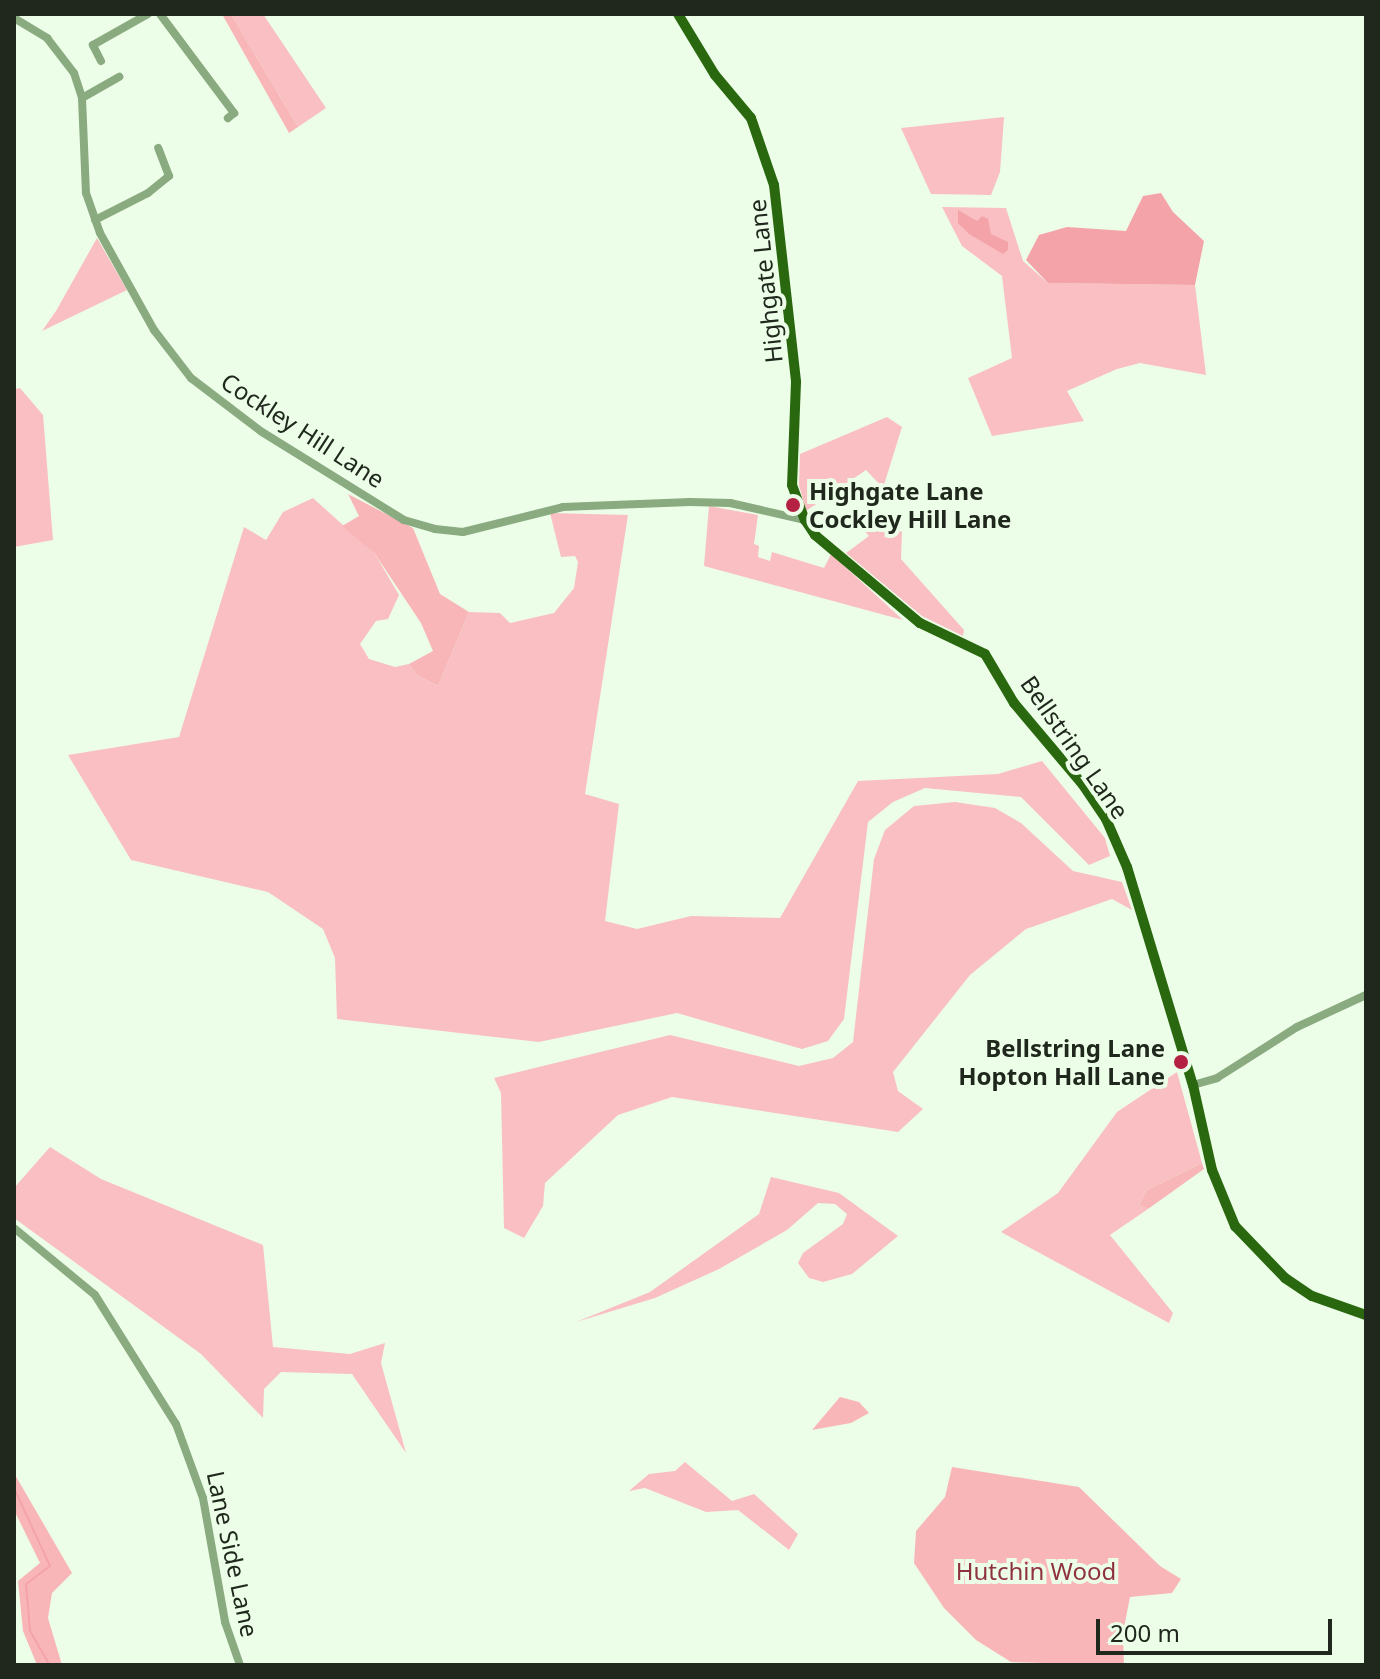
<!DOCTYPE html>
<html>
<head>
<meta charset="utf-8">
<style>
	body { margin:0 }
	#map { position:relative; width:1380px; height:1679px; overflow:hidden; background:#ecfee7; font-family:"Noto Sans",sans-serif }
	div>[style] { position:absolute }
	[style*='--x'] { left:calc(var(--x)*1px); top:calc(var(--y)*1px); width:calc(var(--w)*1px); rotate:calc(var(--a)*1deg) }
	.green>* { inset:0; background:#f9bfc2 }
	.forest>* { inset:0; background:#f8b6b9 }
	.water>* { inset:0; background:#f4a4a9 }
	.stream>* { height:2px; margin:-1px; padding:0 1px; transform-origin:1px; border-radius:1px; background:#f4a4a9 }
	.minor>* { height:8px; margin:-4px; padding:0 4px; transform-origin:4px; border-radius:4px; background:#8aaa80 }
	.major>* { height:10px; margin:-5px; padding:0 5px; transform-origin:5px; border-radius:5px; background:#2a6810 }
	.dots>* { width:22px; height:22px; translate:-50% -50%; box-sizing:border-box; border:4px solid #ecfee7; border-radius:50% }
	span { translate:-50% -50%; white-space:nowrap; text-align:center; line-height:1.15; -webkit-text-stroke:8px #ecfee7; paint-order:stroke }
	.street-label { font-size:24px; color:#20281e }
	.poi-label { font-size:24px; color:#20281e; font-weight:700 }
	.left { translate:0 -50%; text-align:left }
	.right { translate:-100% -50%; text-align:right }
	.park-label { font-size:24px; color:#8f323f }
	.frame { position:absolute; inset:0; border:16px solid #20281e; pointer-events:none }
	.scale { position:absolute; left:1096px; top:1619px; width:236px; height:36px; box-sizing:border-box; border:4px solid #20281e; border-top:0; padding-left:10px; font-size:24px; line-height:28px; white-space:nowrap; color:#20281e; -webkit-text-stroke:6px #ecfee7; paint-order:stroke }
</style>
</head>
<body>
<div id="map">
	<div class="green">
		<i style="clip-path:polygon(231px 14px,263px 14px,326px 108px,298px 127px)"></i>
		<i style="clip-path:polygon(1004px 117px,1000px 172px,991px 195px,931px 194px,901px 128px)"></i>
		<i style="clip-path:polygon(942px 207px,1006px 208px,1023px 261px,1048px 283px,1195px 285px,1206px 375px,1140px 363px,1117px 369px,1067px 391px,1084px 421px,992px 436px,968px 378px,1012px 358px,1002px 276px,962px 246px)"></i>
		<i style="clip-path:polygon(97px 238px,127px 290px,42px 331px,56px 311px)"></i>
		<i style="clip-path:polygon(20px 388px,43px 415px,53px 540px,14px 547px,14px 389px)"></i>
		<i style="clip-path:polygon(887px 417px,902px 427px,883px 488px,866px 470px,806px 511px,799px 485px,800px 454px)"></i>
		<i style="clip-path:polygon(313px 498px,375px 554px,399px 595px,388px 619px,376px 621px,360px 644px,369px 659px,395px 667px,409px 664px,417px 675px,438px 686px,469px 612px,500px 613px,510px 623px,554px 613px,574px 588px,578px 562px,575px 556px,561px 557px,550px 513px,628px 515px,585px 794px,619px 804px,605px 921px,637px 929px,691px 916px,780px 918px,858px 781px,998px 774px,1042px 761px,1105px 838px,1110px 856px,1089px 865px,1021px 797px,925px 788px,893px 802px,868px 822px,844px 1019px,828px 1041px,802px 1049px,677px 1013px,539px 1042px,337px 1019px,335px 958px,323px 929px,268px 892px,131px 860px,68px 755px,179px 737px,244px 527px,266px 540px,283px 512px)"></i>
		<i style="clip-path:polygon(709px 506px,758px 515px,754px 544px,759px 546px,758px 557px,770px 561px,772px 552px,824px 568px,831px 554px,903px 620px,704px 566px)"></i>
		<i style="clip-path:polygon(870px 515px,902px 532px,901px 559px,964px 630px,963px 636px,922px 616px,846px 553px,869px 536px,862px 528px)"></i>
		<i style="clip-path:polygon(955px 802px,995px 808px,1021px 823px,1073px 871px,1122px 882px,1132px 910px,1112px 899px,1026px 929px,970px 975px,893px 1072px,898px 1091px,923px 1109px,898px 1132px,672px 1097px,618px 1115px,545px 1183px,543px 1206px,524px 1238px,504px 1228px,501px 1093px,494px 1078px,670px 1035px,799px 1066px,833px 1058px,853px 1042px,874px 859px,885px 830px,914px 806px)"></i>
		<i style="clip-path:polygon(1177px 1072px,1202px 1163px,1147px 1190px,1139px 1205px,1148px 1209px,1110px 1235px,1173px 1313px,1169px 1323px,1001px 1232px,1058px 1193px,1117px 1112px)"></i>
		<i style="clip-path:polygon(50px 1147px,101px 1179px,263px 1245px,273px 1347px,350px 1354px,385px 1343px,381px 1363px,406px 1453px,352px 1374px,281px 1372px,264px 1389px,263px 1418px,201px 1354px,14px 1218px,14px 1188px)"></i>
		<i style="clip-path:polygon(771px 1177px,839px 1193px,898px 1236px,852px 1274px,823px 1282px,809px 1278px,798px 1263px,803px 1253px,843px 1224px,847px 1214px,835px 1204px,818px 1203px,787px 1230px,719px 1269px,655px 1298px,576px 1322px,650px 1292px,759px 1214px)"></i>
		<i style="clip-path:polygon(685px 1462px,732px 1501px,754px 1494px,798px 1534px,789px 1550px,738px 1510px,706px 1512px,645px 1488px,629px 1491px,649px 1474px,675px 1471px)"></i>
	</div>
	<div class="forest">
		<i style="clip-path:polygon(222px 14px,231px 14px,298px 127px,289px 133px)"></i>
		<i style="clip-path:polygon(348px 494px,413px 528px,440px 594px,469px 612px,438px 686px,417px 675px,409px 664px,433px 651px,421px 623px,375px 554px,342px 526px,359px 516px)"></i>
		<i style="clip-path:polygon(1202px 1163px,1204px 1169px,1148px 1209px,1139px 1205px,1147px 1190px)"></i>
		<i style="clip-path:polygon(840px 1397px,859px 1402px,869px 1413px,851px 1423px,812px 1430px)"></i>
		<i style="clip-path:polygon(952px 1467px,1079px 1487px,1160px 1566px,1181px 1579px,1172px 1593px,1130px 1597px,1123px 1633px,1124px 1665px,1011px 1662px,976px 1640px,944px 1608px,914px 1563px,916px 1531px,945px 1497px)"></i>
		<i style="clip-path:polygon(14px 1473px,72px 1573px,52px 1593px,48px 1618px,62px 1665px,37px 1665px,23px 1631px,18px 1581px,40px 1563px,14px 1510px)"></i>
	</div>
	<div class="water">
		<i style="clip-path:polygon(1161px 193px,1173px 212px,1204px 241px,1195px 285px,1048px 283px,1026px 260px,1039px 235px,1067px 227px,1126px 231px,1143px 196px)"></i>
		<i style="clip-path:polygon(958px 210px,977px 221px,982px 216px,988px 219px,991px 234px,1008px 242px,1008px 250px,1003px 254px,969px 234px,958px 223px)"></i>
	</div>
	<div class="stream">
		<i style="--x:14;--y:1488;--w:86;--a:65.2"></i>
		<i style="--x:50;--y:1566;--w:30;--a:143"></i>
		<i style="--x:26;--y:1584;--w:47;--a:85.1"></i>
		<i style="--x:30;--y:1631;--w:39;--a:60"></i>
	</div>
	<div class="minor">
		<i style="--x:160;--y:14;--w:124;--a:53.2"></i>
		<i style="--x:234;--y:113;--w:8;--a:140"></i>
		<i style="--x:14;--y:18;--w:39;--a:31"></i>
		<i style="--x:47;--y:38;--w:44;--a:52.4"></i>
		<i style="--x:74;--y:73;--w:26;--a:72"></i>
		<i style="--x:82;--y:98;--w:95;--a:87.6"></i>
		<i style="--x:86;--y:193;--w:42;--a:70.7"></i>
		<i style="--x:100;--y:233;--w:111;--a:60.9"></i>
		<i style="--x:154;--y:330;--w:61;--a:52.4"></i>
		<i style="--x:191;--y:378;--w:89;--a:37.3"></i>
		<i style="--x:262;--y:432;--w:167;--a:31.8"></i>
		<i style="--x:404;--y:520;--w:32;--a:16"></i>
		<i style="--x:435;--y:529;--w:28;--a:6"></i>
		<i style="--x:463;--y:532;--w:103;--a:-14"></i>
		<i style="--x:563;--y:507;--w:127;--a:-2.3"></i>
		<i style="--x:690;--y:502;--w:40;--a:1.4"></i>
		<i style="--x:730;--y:503;--w:77;--a:12.8"></i>
		<i style="--x:101;--y:61;--w:18;--a:-117"></i>
		<i style="--x:93;--y:45;--w:63;--a:-29.4"></i>
		<i style="--x:82;--y:98;--w:43;--a:-29.6"></i>
		<i style="--x:95;--y:220;--w:59;--a:-27"></i>
		<i style="--x:148;--y:193;--w:27;--a:-39"></i>
		<i style="--x:169;--y:176;--w:30;--a:-111"></i>
		<i style="--x:1193;--y:1085;--w:25;--a:-16"></i>
		<i style="--x:1217;--y:1078;--w:95;--a:-32.5"></i>
		<i style="--x:1297;--y:1027;--w:76;--a:-24.9"></i>
		<i style="--x:14;--y:1228;--w:105;--a:39.6"></i>
		<i style="--x:95;--y:1295;--w:152;--a:57.9"></i>
		<i style="--x:176;--y:1424;--w:79;--a:70"></i>
		<i style="--x:203;--y:1498;--w:126;--a:79.9"></i>
		<i style="--x:225;--y:1622;--w:46;--a:70.8"></i>
	</div>
	<div class="major">
		<i style="--x:678;--y:14;--w:71;--a:58.8"></i>
		<i style="--x:715;--y:75;--w:56;--a:50.1"></i>
		<i style="--x:751;--y:118;--w:71;--a:71.1"></i>
		<i style="--x:774;--y:185;--w:198;--a:83.6"></i>
		<i style="--x:796;--y:382;--w:103;--a:92.2"></i>
		<i style="--x:792;--y:485;--w:37;--a:70"></i>
		<i style="--x:805;--y:520;--w:18;--a:56"></i>
		<i style="--x:815;--y:535;--w:137;--a:40"></i>
		<i style="--x:920;--y:623;--w:72;--a:25.5"></i>
		<i style="--x:985;--y:654;--w:57;--a:59.4"></i>
		<i style="--x:1014;--y:703;--w:107;--a:49.9"></i>
		<i style="--x:1083;--y:785;--w:41;--a:55.9"></i>
		<i style="--x:1106;--y:819;--w:52;--a:66.4"></i>
		<i style="--x:1127;--y:867;--w:228;--a:73.2"></i>
		<i style="--x:1193;--y:1085;--w:87;--a:77.4"></i>
		<i style="--x:1212;--y:1170;--w:61;--a:67.7"></i>
		<i style="--x:1235;--y:1226;--w:72;--a:46.1"></i>
		<i style="--x:1285;--y:1278;--w:32;--a:34"></i>
		<i style="--x:1312;--y:1296;--w:57;--a:19.4"></i>
	</div>
	<div class="dots">
		<i style="left:793px;top:505px;background:#b42142"></i>
		<i style="left:1181px;top:1062px;background:#b42142"></i>
	</div>
	<div class="street-label">
		<span style="left:765px;top:281px;rotate:-96deg">Highgate Lane</span>
		<span style="left:303px;top:430px;rotate:33deg">Cockley Hill Lane</span>
		<span style="left:1075px;top:747px;rotate:55deg">Bellstring Lane</span>
		<span style="left:233px;top:1554px;rotate:78deg">Lane Side Lane</span>
	</div>
	<div class="poi-label">
		<span class="left" style="left:809px;top:505px">Highgate Lane<br>Cockley Hill Lane</span>
		<span class="right" style="left:1165px;top:1062px">Bellstring Lane<br>Hopton Hall Lane</span>
	</div>
	<div class="park-label">
		<span style="left:1036px;top:1571px">Hutchin Wood</span>
	</div>
	<div class="frame"></div>
	<div class="scale">200 m</div>
</div>
</body>
</html>
